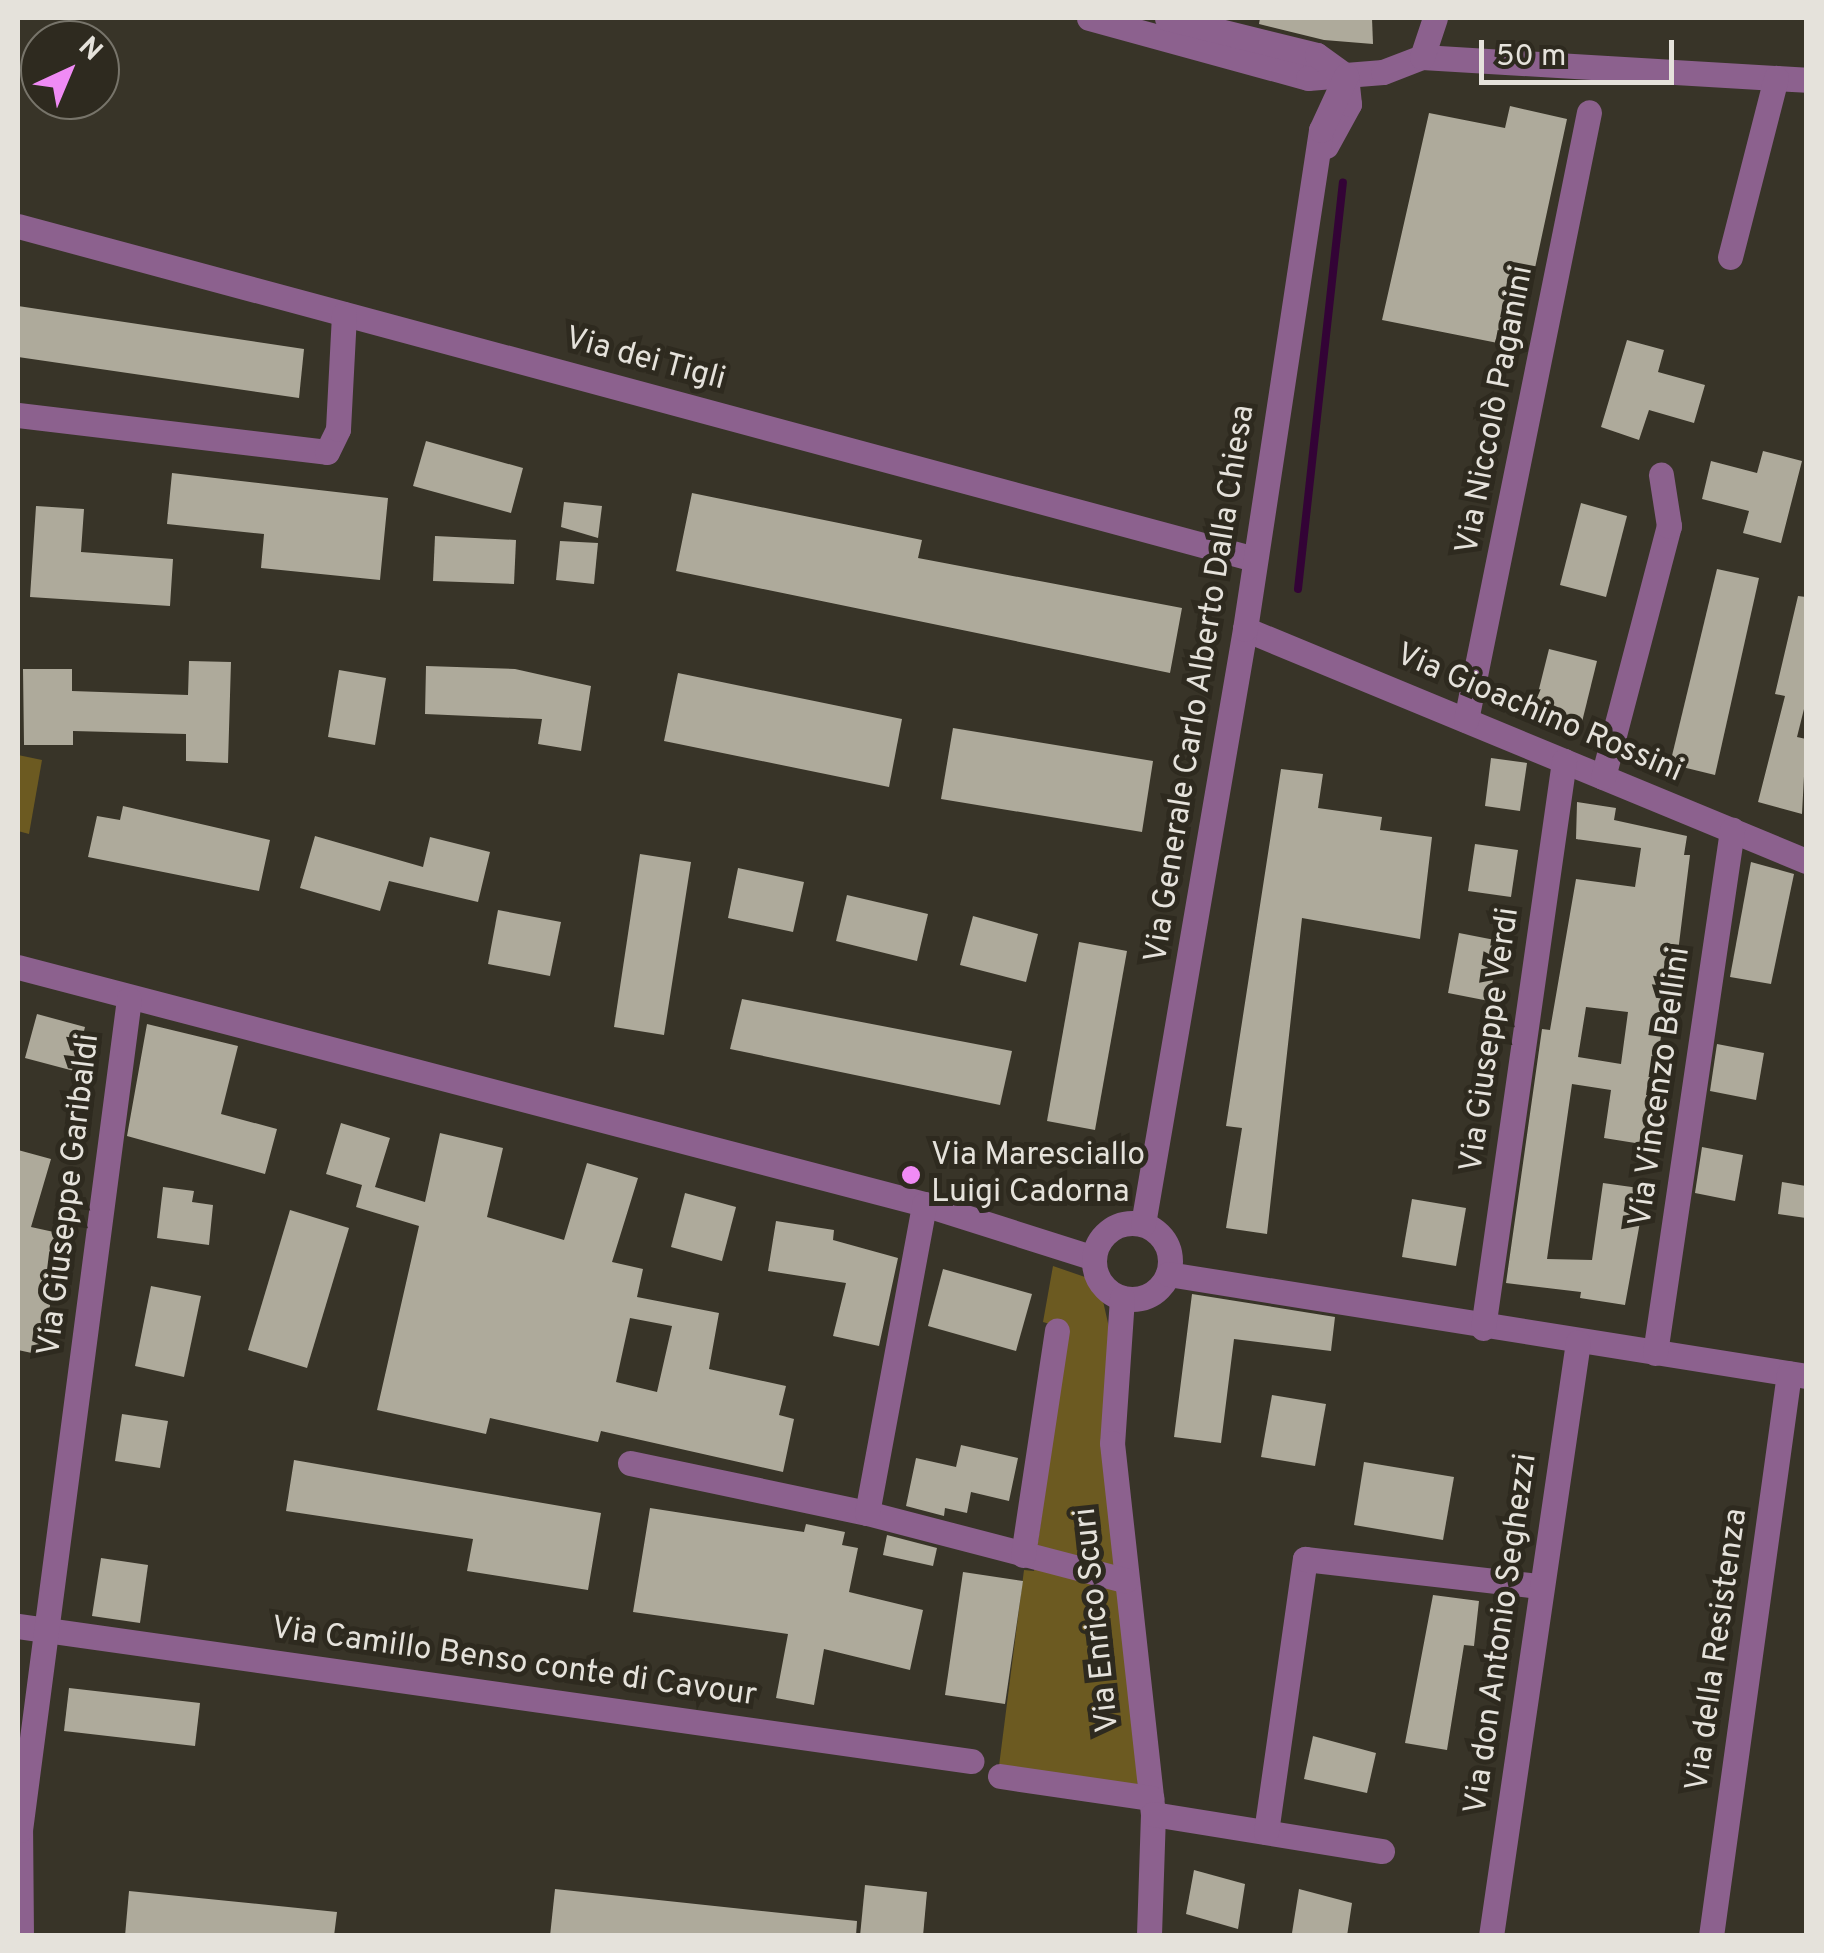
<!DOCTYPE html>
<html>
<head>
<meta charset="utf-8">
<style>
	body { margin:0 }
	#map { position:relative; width:1824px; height:1953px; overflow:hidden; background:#383428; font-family:Overpass,sans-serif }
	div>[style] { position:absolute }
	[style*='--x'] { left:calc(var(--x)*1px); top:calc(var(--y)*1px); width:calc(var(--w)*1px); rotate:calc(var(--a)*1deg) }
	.green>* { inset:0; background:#6c5a21 }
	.stream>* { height:8px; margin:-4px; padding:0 4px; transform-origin:4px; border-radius:4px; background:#330336 }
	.building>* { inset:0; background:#aeaa9b }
	.minor>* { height:25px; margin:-12.5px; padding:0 12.5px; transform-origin:12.5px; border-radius:12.5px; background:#8c618e }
	.minor>.ring { margin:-12.5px; padding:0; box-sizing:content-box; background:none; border:25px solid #8c618e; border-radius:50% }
	.dots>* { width:28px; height:28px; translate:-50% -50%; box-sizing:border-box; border:5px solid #2e2a1f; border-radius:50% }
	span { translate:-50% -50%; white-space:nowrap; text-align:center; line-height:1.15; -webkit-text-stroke:10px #2e2a1f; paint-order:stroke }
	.street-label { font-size:32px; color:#e5e2db }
	.poi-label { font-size:32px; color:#e5e2db }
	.left { translate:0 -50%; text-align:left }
	.frame { position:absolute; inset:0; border:20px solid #e5e2db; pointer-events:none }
	.north { position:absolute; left:20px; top:20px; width:100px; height:100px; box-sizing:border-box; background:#2e2a1f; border:2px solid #77746a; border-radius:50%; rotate:44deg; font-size:28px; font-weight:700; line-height:40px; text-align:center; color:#e5e2db }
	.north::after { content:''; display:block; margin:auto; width:35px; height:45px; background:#f08bf5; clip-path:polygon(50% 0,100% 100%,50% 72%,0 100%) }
	.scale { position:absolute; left:1479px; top:40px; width:195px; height:45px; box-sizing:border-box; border:5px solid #e5e2db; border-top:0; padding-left:12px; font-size:30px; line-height:35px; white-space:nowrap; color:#e5e2db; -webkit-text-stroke:8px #2e2a1f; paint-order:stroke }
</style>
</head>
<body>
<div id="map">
	<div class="green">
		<i style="clip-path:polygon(18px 755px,42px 760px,29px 834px,18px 831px)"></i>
		<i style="clip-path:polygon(1053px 1266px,1085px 1277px,1103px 1301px,1110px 1332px,1138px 1789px,999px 1766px,1024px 1570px,1034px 1571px,1067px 1329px,1043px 1322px)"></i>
	</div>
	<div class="stream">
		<i style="--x:1298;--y:589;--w:409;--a:-83.7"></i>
	</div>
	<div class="building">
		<i style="clip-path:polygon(1260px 18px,1372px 18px,1373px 44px,1324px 40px,1259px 24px)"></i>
		<i style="clip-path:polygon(1510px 106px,1567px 119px,1518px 347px,1382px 320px,1429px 113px,1505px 128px)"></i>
		<i style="clip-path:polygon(18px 306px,304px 349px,299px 398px,18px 357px)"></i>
		<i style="clip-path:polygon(1627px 340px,1664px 350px,1658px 372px,1705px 385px,1694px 423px,1649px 410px,1639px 440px,1601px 427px)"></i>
		<i style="clip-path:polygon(426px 441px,523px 468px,511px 513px,413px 486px)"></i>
		<i style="clip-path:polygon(1763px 451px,1802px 461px,1781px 543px,1743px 533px,1749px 511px,1702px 499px,1711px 461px,1757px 473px)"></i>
		<i style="clip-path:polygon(172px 473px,388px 498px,380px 580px,261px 568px,264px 534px,167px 524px)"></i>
		<i style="clip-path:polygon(692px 493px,922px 540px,918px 558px,1182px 608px,1170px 673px,676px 571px)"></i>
		<i style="clip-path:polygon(564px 502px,602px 506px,598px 538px,561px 527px)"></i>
		<i style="clip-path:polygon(1581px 503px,1627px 516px,1606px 597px,1560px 585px)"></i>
		<i style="clip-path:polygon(36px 506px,84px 509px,81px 552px,173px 559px,170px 606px,30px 597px)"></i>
		<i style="clip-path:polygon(435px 536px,516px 540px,514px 584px,433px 581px)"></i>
		<i style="clip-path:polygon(560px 541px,598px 543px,594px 584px,556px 580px)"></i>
		<i style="clip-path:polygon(1717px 569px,1759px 578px,1715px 775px,1670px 764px)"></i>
		<i style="clip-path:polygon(1798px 596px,1806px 597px,1806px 701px,1797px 737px,1806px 739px,1802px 814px,1758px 802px,1785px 696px,1775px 694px)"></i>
		<i style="clip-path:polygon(1549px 649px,1597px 661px,1581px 726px,1533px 713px)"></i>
		<i style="clip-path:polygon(189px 661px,231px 662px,228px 763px,186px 761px,186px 734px,73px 731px,73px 745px,24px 745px,23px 669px,72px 669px,72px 691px,188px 695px)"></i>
		<i style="clip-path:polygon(426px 666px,515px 669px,591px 686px,581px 751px,538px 744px,542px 719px,425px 714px)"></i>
		<i style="clip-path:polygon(339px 670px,386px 678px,375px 745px,328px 737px)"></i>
		<i style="clip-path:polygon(678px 673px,902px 719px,889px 787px,664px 741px)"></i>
		<i style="clip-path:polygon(953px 728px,1153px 761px,1142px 832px,941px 799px)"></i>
		<i style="clip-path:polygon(1491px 758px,1527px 763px,1520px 811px,1485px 806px)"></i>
		<i style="clip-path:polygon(1281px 769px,1323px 774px,1318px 808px,1382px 817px,1380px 830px,1432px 837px,1420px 939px,1302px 918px,1267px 1234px,1226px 1228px,1242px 1128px,1226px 1126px)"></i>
		<i style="clip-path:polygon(evenodd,1577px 802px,1616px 808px,1614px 820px,1687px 836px,1684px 855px,1690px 855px,1677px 960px,1670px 959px,1657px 1070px,1666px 1071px,1654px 1146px,1604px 1138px,1611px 1090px,1572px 1084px,1547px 1259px,1592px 1260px,1603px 1183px,1646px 1189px,1625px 1305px,1580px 1298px,1581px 1292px,1506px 1283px,1542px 1029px,1550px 1030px,1576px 879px,1635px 887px,1641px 848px,1576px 839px,1577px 802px,1586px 1007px,1628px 1012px,1621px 1064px,1578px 1057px,1586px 1007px)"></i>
		<i style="clip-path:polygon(123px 806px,270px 840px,259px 891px,88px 857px,97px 816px,120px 820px)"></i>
		<i style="clip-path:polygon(315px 836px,423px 867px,430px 837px,490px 852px,478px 902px,389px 881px,380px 911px,300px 888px)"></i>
		<i style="clip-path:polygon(1475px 844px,1518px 850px,1511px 897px,1468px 891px)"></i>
		<i style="clip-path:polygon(640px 854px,691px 862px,664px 1035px,614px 1027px)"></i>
		<i style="clip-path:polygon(1751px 862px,1794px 874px,1771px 984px,1730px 977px)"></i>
		<i style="clip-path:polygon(738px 868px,804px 882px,793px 932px,728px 918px)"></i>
		<i style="clip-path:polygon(847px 895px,928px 914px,917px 961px,836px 941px)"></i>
		<i style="clip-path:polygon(498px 910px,561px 922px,550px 976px,488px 964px)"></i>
		<i style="clip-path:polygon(973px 916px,1038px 934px,1026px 982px,960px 965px)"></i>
		<i style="clip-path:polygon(1459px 933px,1500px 941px,1489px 1001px,1448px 993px)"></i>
		<i style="clip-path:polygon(1079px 942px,1127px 951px,1095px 1130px,1047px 1121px)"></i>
		<i style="clip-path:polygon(742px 999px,1012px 1051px,1000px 1105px,730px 1049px)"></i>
		<i style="clip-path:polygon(37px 1014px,85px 1027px,74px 1071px,25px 1058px)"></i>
		<i style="clip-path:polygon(147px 1024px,238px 1046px,221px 1114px,277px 1129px,265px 1174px,127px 1136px)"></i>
		<i style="clip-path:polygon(1717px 1044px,1764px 1053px,1756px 1100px,1710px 1091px)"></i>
		<i style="clip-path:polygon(evenodd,341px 1123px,390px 1138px,375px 1187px,425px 1202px,440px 1133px,503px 1148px,487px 1217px,564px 1240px,587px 1163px,638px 1178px,612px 1262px,643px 1269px,637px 1297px,719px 1313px,709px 1369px,786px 1386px,779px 1415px,794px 1419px,783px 1472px,601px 1431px,598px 1442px,490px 1418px,486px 1434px,377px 1410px,419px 1226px,356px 1207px,362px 1185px,326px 1174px,341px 1123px,630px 1318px,672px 1326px,657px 1392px,616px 1382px,630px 1318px)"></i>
		<i style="clip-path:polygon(1702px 1147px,1743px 1155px,1735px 1201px,1695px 1193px)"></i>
		<i style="clip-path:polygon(18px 1150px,51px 1159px,31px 1227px,63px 1234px,41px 1355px,18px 1350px)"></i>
		<i style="clip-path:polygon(1782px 1182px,1806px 1186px,1806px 1218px,1778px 1214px)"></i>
		<i style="clip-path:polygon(163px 1187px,194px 1191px,192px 1202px,213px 1205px,209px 1245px,157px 1238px)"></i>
		<i style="clip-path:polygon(685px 1193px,736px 1207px,722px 1261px,671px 1247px)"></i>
		<i style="clip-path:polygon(1412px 1199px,1466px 1208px,1456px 1266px,1402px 1257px)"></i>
		<i style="clip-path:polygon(290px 1210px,349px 1228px,307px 1368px,248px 1350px)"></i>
		<i style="clip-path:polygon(776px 1221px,834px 1230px,833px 1240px,898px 1258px,879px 1346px,833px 1336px,846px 1283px,768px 1271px)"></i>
		<i style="clip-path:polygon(943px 1269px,1032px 1294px,1016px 1351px,928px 1326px)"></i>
		<i style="clip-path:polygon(151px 1286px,201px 1296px,184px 1377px,135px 1366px)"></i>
		<i style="clip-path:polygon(1192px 1294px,1335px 1317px,1331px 1351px,1234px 1339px,1221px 1443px,1174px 1437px)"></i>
		<i style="clip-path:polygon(1272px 1395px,1326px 1404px,1315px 1466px,1261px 1457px)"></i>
		<i style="clip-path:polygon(122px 1414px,168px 1421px,160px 1468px,115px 1461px)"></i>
		<i style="clip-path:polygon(961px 1445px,1018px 1458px,1009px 1501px,971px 1492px,967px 1513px,945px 1508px,944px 1516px,906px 1506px,916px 1458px,956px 1467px)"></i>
		<i style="clip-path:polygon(294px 1460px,601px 1513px,588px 1590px,467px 1571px,473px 1539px,286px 1511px)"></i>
		<i style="clip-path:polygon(1364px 1462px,1454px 1477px,1443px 1540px,1354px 1525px)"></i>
		<i style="clip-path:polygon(650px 1508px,804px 1532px,806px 1524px,845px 1532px,842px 1545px,858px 1548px,849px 1592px,923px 1610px,910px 1670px,824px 1649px,814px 1705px,776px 1698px,788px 1634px,633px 1612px)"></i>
		<i style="clip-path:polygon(887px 1535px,937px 1548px,933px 1566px,883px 1555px)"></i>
		<i style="clip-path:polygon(101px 1558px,148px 1565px,140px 1623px,92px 1616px)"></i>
		<i style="clip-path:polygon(963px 1572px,1023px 1581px,1005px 1704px,945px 1695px)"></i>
		<i style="clip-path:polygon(1433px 1595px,1479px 1601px,1474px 1646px,1464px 1645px,1447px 1750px,1405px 1743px)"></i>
		<i style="clip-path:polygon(69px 1688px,200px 1703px,195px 1746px,64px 1731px)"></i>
		<i style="clip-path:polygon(1313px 1736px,1376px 1753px,1367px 1793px,1304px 1779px)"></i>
		<i style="clip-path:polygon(1194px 1870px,1245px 1884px,1238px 1929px,1186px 1914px)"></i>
		<i style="clip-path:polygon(865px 1885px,927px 1892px,923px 1936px,860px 1936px)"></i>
		<i style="clip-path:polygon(555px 1889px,857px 1921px,856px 1936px,550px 1936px)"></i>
		<i style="clip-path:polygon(1299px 1889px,1352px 1903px,1347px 1936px,1292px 1933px)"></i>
		<i style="clip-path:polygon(129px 1891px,337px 1912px,334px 1936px,125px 1936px)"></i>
	</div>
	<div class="minor">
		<i style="--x:1089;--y:18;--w:227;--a:15.3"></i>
		<i style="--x:1308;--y:78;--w:75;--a:-4.6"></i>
		<i style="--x:1383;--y:72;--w:42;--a:-21"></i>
		<i style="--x:1422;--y:57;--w:385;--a:3.4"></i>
		<i style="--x:1167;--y:18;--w:154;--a:13.9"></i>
		<i style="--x:1317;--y:55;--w:36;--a:36"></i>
		<i style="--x:1422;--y:57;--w:41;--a:-71.6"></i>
		<i style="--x:1326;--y:146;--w:48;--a:-61.3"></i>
		<i style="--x:1349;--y:104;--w:28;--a:-96"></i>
		<i style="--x:18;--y:226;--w:1281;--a:15.07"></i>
		<i style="--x:1730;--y:257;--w:185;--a:-75.6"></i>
		<i style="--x:18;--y:415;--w:311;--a:6.8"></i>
		<i style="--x:327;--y:452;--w:25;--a:-64"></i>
		<i style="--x:338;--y:429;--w:115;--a:-87"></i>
		<i style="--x:1245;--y:629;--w:607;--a:22.47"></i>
		<i style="--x:1466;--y:720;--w:620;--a:-78.56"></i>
		<i style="--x:1603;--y:777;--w:260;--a:-75.3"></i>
		<i style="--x:1669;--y:526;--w:52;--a:-98.9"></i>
		<i style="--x:18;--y:967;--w:936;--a:14.66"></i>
		<i style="--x:924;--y:1204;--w:178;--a:17.6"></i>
		<i class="ring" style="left:1094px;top:1223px;width:51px;height:51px"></i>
		<i style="--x:1143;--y:1224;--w:604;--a:-80.27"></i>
		<i style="--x:1245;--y:629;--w:505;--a:-81.34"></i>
		<i style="--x:1321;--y:130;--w:60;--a:-65.2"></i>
		<i style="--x:1168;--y:1274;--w:646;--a:9.08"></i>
		<i style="--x:1122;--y:1298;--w:145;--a:93.9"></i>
		<i style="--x:1112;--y:1443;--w:373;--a:83.7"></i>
		<i style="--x:1153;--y:1814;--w:122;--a:91.9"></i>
		<i style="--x:1483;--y:1328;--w:573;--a:-81.87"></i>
		<i style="--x:1655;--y:1353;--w:529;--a:-81.62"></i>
		<i style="--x:630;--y:1463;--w:242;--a:11.9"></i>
		<i style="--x:867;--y:1513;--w:267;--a:14.6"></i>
		<i style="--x:867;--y:1513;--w:314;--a:-79.5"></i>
		<i style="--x:1023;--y:1555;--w:227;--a:-81.4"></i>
		<i style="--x:18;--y:1626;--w:963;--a:8.06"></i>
		<i style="--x:1000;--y:1776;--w:153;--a:8.3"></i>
		<i style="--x:1153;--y:1814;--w:232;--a:9.2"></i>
		<i style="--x:1266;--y:1832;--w:276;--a:-81.9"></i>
		<i style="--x:1305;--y:1559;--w:237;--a:6.6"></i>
		<i style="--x:21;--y:1936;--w:106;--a:-90.5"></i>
		<i style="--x:20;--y:1830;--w:838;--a:-82.53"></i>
		<i style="--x:1491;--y:1936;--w:600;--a:-81.67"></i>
		<i style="--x:1711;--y:1936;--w:568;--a:-82.11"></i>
	</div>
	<div class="dots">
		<i style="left:911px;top:1175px;background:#f08bf5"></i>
	</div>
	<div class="street-label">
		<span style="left:645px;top:360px;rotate:15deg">Via dei Tigli</span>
		<span style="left:1496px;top:410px;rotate:-79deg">Via Niccolò Paganini</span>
		<span style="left:1201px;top:684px;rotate:-81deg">Via Generale Carlo Alberto Dalla Chiesa</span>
		<span style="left:1539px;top:714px;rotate:23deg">Via Gioachino Rossini</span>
		<span style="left:1491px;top:1040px;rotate:-82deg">Via Giuseppe Verdi</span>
		<span style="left:1661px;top:1087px;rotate:-82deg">Via Vincenzo Bellini</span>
		<span style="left:70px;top:1195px;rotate:-83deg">Via Giuseppe Garibaldi</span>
		<span style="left:1098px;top:1620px;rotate:-96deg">Via Enrico Scuri</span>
		<span style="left:1502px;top:1634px;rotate:-82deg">Via don Antonio Seghezzi</span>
		<span style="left:1718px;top:1650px;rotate:-82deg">Via della Resistenza</span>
		<span style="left:514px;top:1663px;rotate:8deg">Via Camillo Benso conte di Cavour</span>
	</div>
	<div class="poi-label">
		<span class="left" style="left:931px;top:1175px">Via Maresciallo<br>Luigi Cadorna</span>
	</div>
	<div class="frame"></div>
	<div class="north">N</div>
	<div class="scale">50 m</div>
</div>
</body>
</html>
